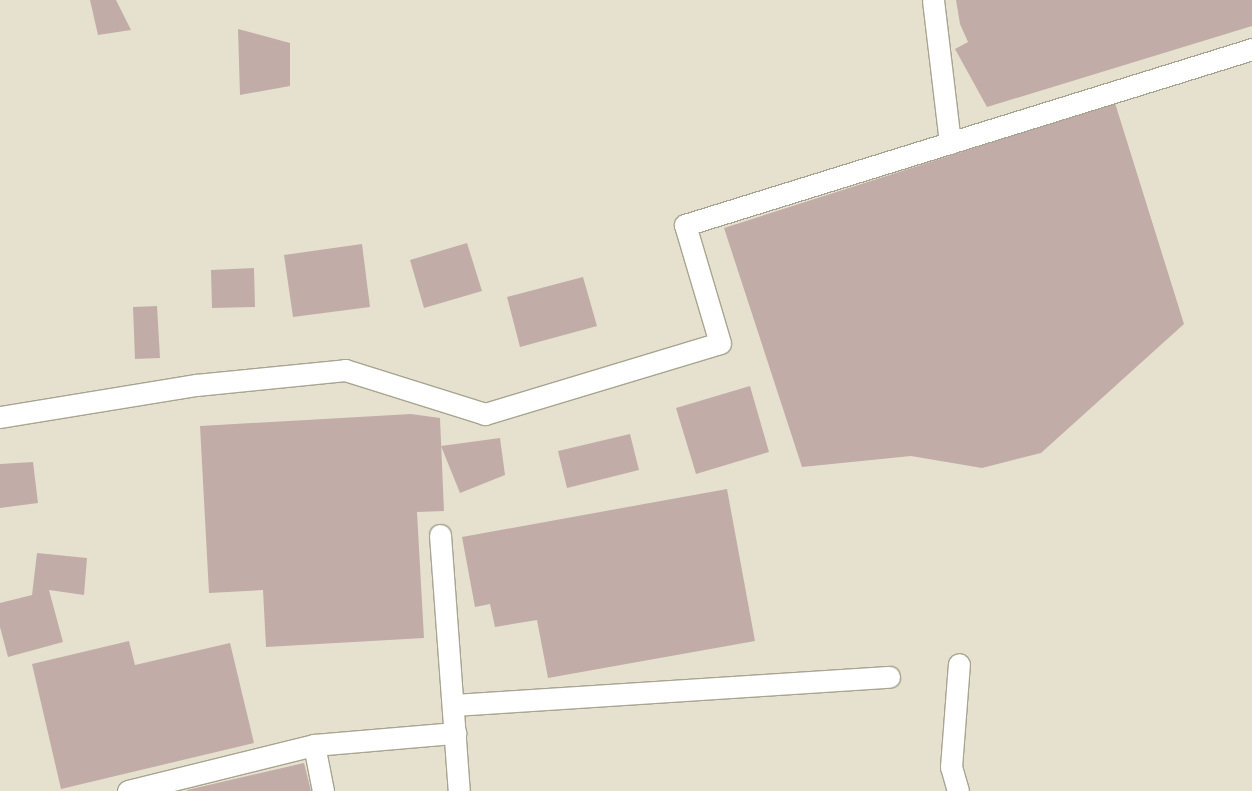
<!DOCTYPE html>
<html>
<head>
<meta charset="utf-8">
<style>
	body { margin:0 }
	#map { position:relative; width:1252px; height:791px; overflow:hidden; background:#e6e1ce; font-family:"Exo 2",sans-serif }
	div>[style] { position:absolute }
	[style*='--x'] { left:calc(var(--x)*1px); top:calc(var(--y)*1px); width:calc(var(--w)*1px); rotate:calc(var(--a)*1deg) }
	.building>* { inset:0; background:#c2aca8 }
	.roads { filter:drop-shadow(1px 0 #a8a492) drop-shadow(-1px 0 #a8a492) drop-shadow(0 1px #a8a492) drop-shadow(0 -1px #a8a492) }
	.minor>* { height:21px; margin:-10.5px; padding:0 10.5px; transform-origin:10.5px; border-radius:10.5px; background:#fff }
	span { translate:-50% -50%; white-space:nowrap; text-align:center; line-height:1.15; -webkit-text-stroke:4.5px #f3efdb; paint-order:stroke }
</style>
</head>
<body>
<div id="map">
	<div class="building">
		<i style="clip-path:polygon(90px 0,116px 0,131px 30px,98px 35px)"></i>
		<i style="clip-path:polygon(956px 0,1252px 0,1252px 26px,987px 107px,955px 49px,968px 42px,960px 24px)"></i>
		<i style="clip-path:polygon(238px 29px,290px 43px,290px 86px,240px 95px)"></i>
		<i style="clip-path:polygon(1115px 103px,1184px 324px,1041px 453px,982px 468px,911px 456px,802px 467px,724px 228px)"></i>
		<i style="clip-path:polygon(467px 243px,482px 291px,424px 308px,410px 260px)"></i>
		<i style="clip-path:polygon(362px 244px,370px 307px,293px 317px,284px 255px)"></i>
		<i style="clip-path:polygon(254px 268px,255px 307px,212px 308px,211px 270px)"></i>
		<i style="clip-path:polygon(583px 277px,597px 326px,520px 347px,507px 297px)"></i>
		<i style="clip-path:polygon(157px 306px,160px 358px,135px 359px,133px 307px)"></i>
		<i style="clip-path:polygon(750px 386px,769px 452px,696px 474px,676px 408px)"></i>
		<i style="clip-path:polygon(411px 414px,440px 418px,444px 511px,417px 512px,424px 638px,266px 647px,263px 590px,209px 593px,200px 426px)"></i>
		<i style="clip-path:polygon(630px 434px,639px 470px,567px 488px,558px 451px)"></i>
		<i style="clip-path:polygon(500px 438px,505px 475px,460px 493px,441px 446px)"></i>
		<i style="clip-path:polygon(33px 462px,38px 503px,0 508px,0 464px)"></i>
		<i style="clip-path:polygon(727px 489px,755px 641px,548px 678px,537px 620px,495px 627px,490px 604px,475px 607px,462px 537px)"></i>
		<i style="clip-path:polygon(37px 553px,87px 558px,84px 595px,49px 590px,63px 642px,8px 657px,0 627px,0 603px,32px 595px)"></i>
		<i style="clip-path:polygon(129px 641px,135px 665px,230px 643px,254px 743px,61px 789px,32px 664px)"></i>
		<i style="clip-path:polygon(304px 763px,311px 791px,187px 791px,187px 790px)"></i>
	</div>
	<div class="roads">
		<div class="minor">
			<i style="--x:933;--y:0;--w:144;--a:83.2"></i>
			<i style="--x:0;--y:417;--w:199;--a:-9.3"></i>
			<i style="--x:196;--y:385;--w:150;--a:-5.7"></i>
			<i style="--x:345;--y:370;--w:147;--a:17.4"></i>
			<i style="--x:485;--y:414;--w:245;--a:-16.8"></i>
			<i style="--x:720;--y:343;--w:123;--a:-106.5"></i>
			<i style="--x:685;--y:225;--w:594;--a:-17.24"></i>
			<i style="--x:440;--y:535;--w:257;--a:85.8"></i>
			<i style="--x:453;--y:705;--w:437;--a:-3.7"></i>
			<i style="--x:314;--y:745;--w:47;--a:78.9"></i>
			<i style="--x:128;--y:791;--w:192;--a:-13.9"></i>
			<i style="--x:314;--y:745;--w:142;--a:-4.9"></i>
			<i style="--x:958;--y:791;--w:25;--a:-106"></i>
			<i style="--x:951;--y:767;--w:103;--a:-85.6"></i>
		</div>
	</div>
</div>
</body>
</html>
